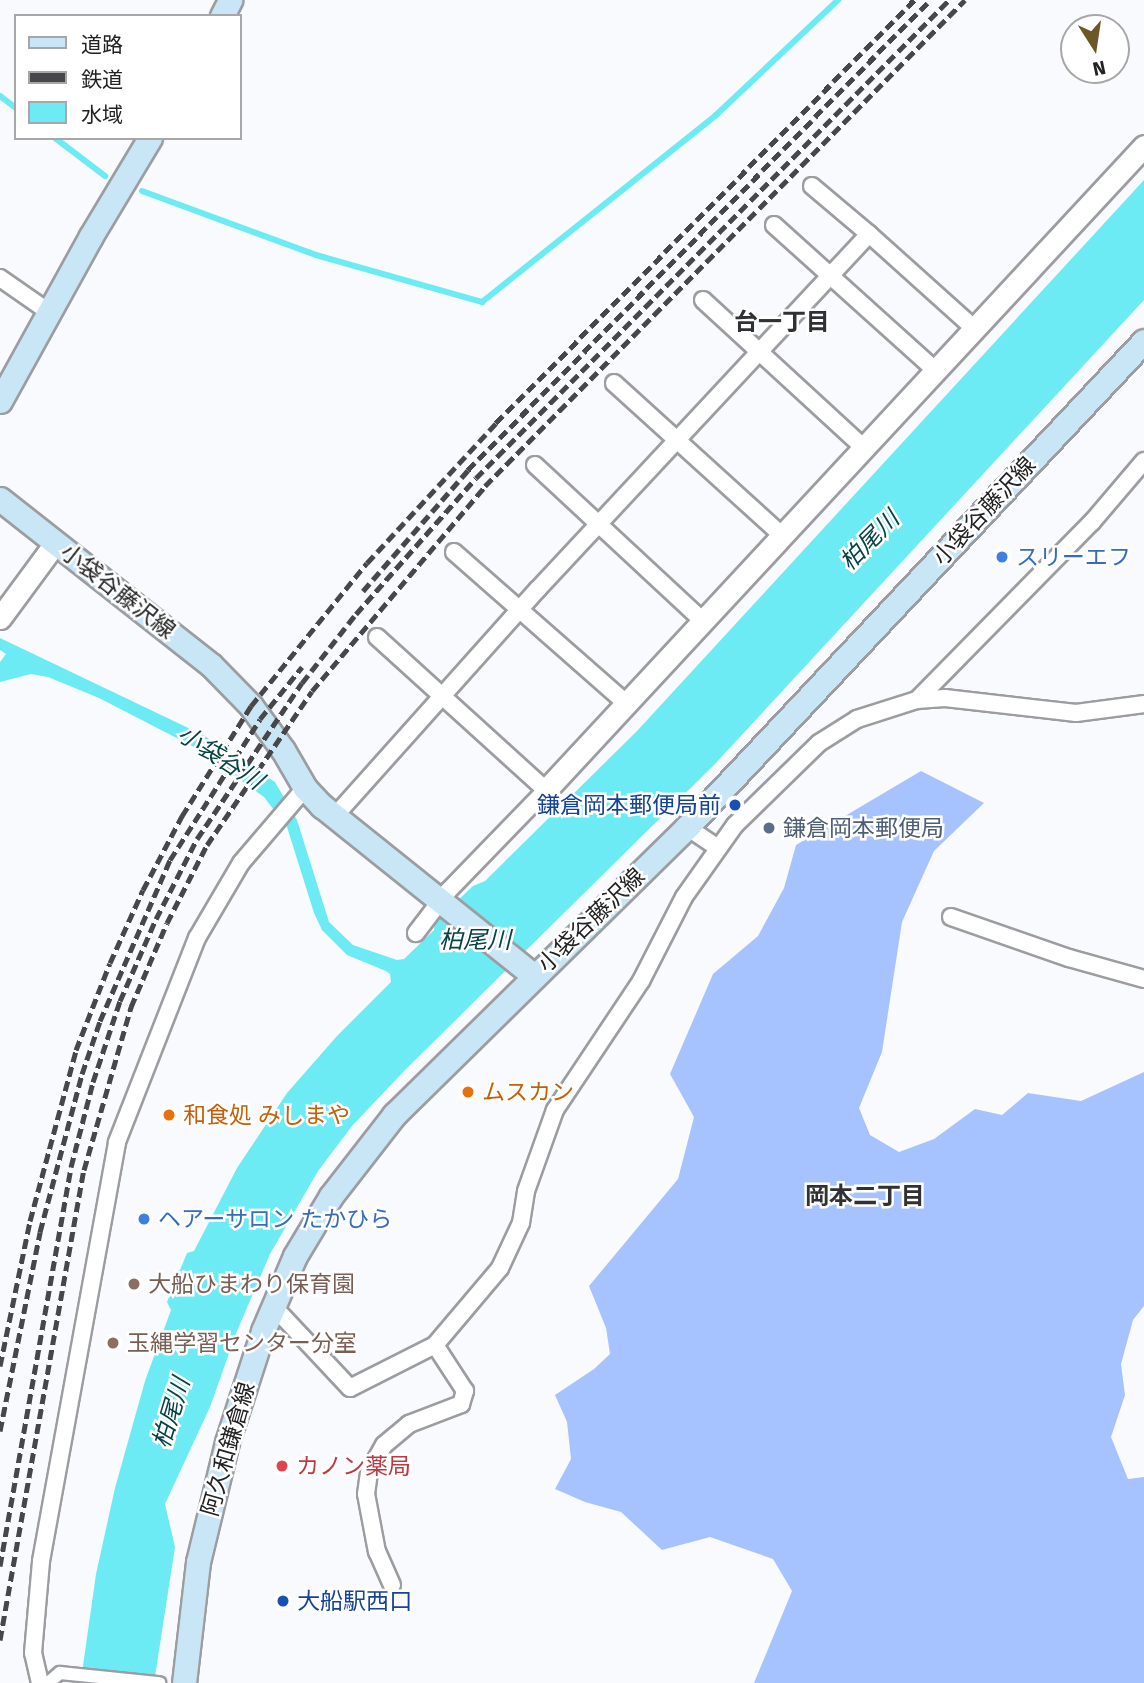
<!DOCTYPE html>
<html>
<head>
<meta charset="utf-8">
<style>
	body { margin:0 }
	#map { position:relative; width:1144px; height:1683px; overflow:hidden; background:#f8fafd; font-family:"Fira Sans","Noto Sans JP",sans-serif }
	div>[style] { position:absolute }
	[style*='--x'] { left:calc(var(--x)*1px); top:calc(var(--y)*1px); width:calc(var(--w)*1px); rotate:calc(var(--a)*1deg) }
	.forest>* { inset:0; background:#a7c3ff }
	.water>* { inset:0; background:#6cebf5 }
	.stream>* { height:6px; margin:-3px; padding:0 3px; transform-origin:3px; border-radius:3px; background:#6cebf5 }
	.roads { filter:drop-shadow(2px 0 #9c9da0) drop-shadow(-2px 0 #9c9da0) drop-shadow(0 2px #9c9da0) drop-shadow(0 -2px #9c9da0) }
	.pedestrian>* { height:12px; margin:-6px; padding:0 6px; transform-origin:6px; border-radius:6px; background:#fff }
	.minor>* { height:16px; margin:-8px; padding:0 8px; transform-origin:8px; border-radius:8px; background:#fff }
	.tertiary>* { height:21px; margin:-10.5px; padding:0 10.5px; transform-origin:10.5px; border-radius:10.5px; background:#fff }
	.secondary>* { height:23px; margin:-11.5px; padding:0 11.5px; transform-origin:11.5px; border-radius:11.5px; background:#c9e6f7 }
	.rail>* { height:5px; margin-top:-2.5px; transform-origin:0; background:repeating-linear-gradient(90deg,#474749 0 10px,transparent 0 15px) }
	.dots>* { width:19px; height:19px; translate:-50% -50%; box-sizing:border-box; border:4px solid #fff; border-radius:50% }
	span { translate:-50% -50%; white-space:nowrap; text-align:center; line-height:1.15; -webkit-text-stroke:5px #fff; paint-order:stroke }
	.street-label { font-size:23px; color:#222223 }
	.shop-label { font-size:23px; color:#366cbe }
	.left { translate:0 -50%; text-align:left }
	.transit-label { font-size:23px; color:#164399 }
	.right { translate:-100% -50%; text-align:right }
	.service-label { font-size:23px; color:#4e5e75 }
	.food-label { font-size:23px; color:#c56008 }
	.education-label { font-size:23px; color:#785e54 }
	.health-label { font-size:23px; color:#be3a42 }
	.neighbourhood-label { font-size:24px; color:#303133; font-weight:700 }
	.water-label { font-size:24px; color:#064347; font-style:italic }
	.legend { position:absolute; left:14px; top:14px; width:228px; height:126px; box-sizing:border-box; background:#fff; border:2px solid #a7a7a7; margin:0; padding:9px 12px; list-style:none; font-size:21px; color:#222223 }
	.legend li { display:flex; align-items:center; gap:14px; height:35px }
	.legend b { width:35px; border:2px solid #a7a7a7 }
	.north { position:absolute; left:1060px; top:14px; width:70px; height:70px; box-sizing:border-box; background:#fff; border:2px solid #a7a7a7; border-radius:50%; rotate:168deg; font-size:19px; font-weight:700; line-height:28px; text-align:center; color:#222223 }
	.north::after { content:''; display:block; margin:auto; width:24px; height:32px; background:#6d5727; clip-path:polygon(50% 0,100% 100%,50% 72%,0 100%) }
</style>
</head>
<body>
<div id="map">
	<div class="forest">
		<i style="clip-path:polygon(921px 771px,984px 803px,934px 851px,902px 922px,882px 1052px,859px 1108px,870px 1135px,899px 1152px,934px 1139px,975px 1109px,1002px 1115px,1028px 1093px,1081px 1101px,1144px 1072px,1144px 1306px,1133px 1320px,1121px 1364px,1125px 1395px,1111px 1437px,1128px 1479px,1144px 1477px,1144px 1683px,754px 1683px,792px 1591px,773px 1559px,710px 1537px,662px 1550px,621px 1512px,585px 1502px,555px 1489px,571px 1459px,567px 1422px,555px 1395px,594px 1369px,610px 1354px,606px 1328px,589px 1286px,678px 1179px,694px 1117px,670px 1074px,713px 974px,758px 936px,784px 888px,796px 845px)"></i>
	</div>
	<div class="water">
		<i style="clip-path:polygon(1144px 180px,1144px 300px,714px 765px,404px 1071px,352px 1126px,318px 1171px,270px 1254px,237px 1331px,210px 1407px,165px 1504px,175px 1547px,154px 1683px,75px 1683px,81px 1680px,96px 1574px,115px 1488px,145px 1381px,171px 1310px,167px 1302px,187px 1253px,194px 1251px,237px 1168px,287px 1093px,337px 1036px,391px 982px,390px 974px,386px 971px,347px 955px,322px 930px,314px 913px,287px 827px,264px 797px,196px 748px,99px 698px,48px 677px,31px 674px,0 682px,0 662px,6px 654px,0 650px,0 638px,203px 735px,275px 782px,297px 820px,329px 922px,353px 945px,397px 960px,404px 959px,434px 930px,435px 922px,473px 886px,485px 881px,637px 731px)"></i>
	</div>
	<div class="stream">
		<i style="--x:0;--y:96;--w:20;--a:37"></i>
		<i style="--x:55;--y:138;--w:63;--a:37.2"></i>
		<i style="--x:142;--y:191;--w:185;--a:20.2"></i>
		<i style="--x:316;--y:255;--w:173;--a:15.8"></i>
		<i style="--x:482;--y:302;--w:300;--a:-38.6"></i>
		<i style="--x:716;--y:115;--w:168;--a:-43.3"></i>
	</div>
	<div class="roads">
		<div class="pedestrian">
			<i style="--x:48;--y:1683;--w:16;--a:-40"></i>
			<i style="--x:60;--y:1673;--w:100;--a:5.8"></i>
		</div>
		<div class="minor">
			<i style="--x:812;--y:186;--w:75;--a:40.1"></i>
			<i style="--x:774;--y:225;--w:218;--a:42"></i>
			<i style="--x:0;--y:278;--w:60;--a:34.8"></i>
			<i style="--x:703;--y:300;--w:219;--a:42.6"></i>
			<i style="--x:614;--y:383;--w:229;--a:42.2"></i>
			<i style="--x:535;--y:465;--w:232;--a:42.9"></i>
			<i style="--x:454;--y:552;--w:232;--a:41.3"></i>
			<i style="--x:377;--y:637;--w:228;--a:42.2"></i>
			<i style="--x:546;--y:790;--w:141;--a:134.1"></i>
			<i style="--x:448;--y:891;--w:53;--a:127.3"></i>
			<i style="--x:917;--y:700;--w:250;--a:-45.5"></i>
			<i style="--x:1092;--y:522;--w:80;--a:-49.6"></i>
			<i style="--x:334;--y:817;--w:306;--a:-48.2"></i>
			<i style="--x:538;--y:589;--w:485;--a:-47"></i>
			<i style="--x:869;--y:234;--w:142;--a:41.9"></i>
			<i style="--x:687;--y:827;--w:36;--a:34"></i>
			<i style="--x:951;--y:917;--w:125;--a:19.2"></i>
			<i style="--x:1069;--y:958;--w:78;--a:15.6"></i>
			<i style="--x:274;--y:1307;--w:111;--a:46.8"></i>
			<i style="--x:350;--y:1388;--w:95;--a:-26.8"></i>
			<i style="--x:435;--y:1345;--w:101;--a:-49.8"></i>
			<i style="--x:500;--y:1268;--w:50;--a:-65"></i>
			<i style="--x:521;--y:1223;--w:32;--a:-81"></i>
			<i style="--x:526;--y:1191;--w:86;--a:-70.3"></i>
			<i style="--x:555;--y:1110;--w:155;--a:-56.3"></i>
			<i style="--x:641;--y:981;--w:94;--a:-62.9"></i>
			<i style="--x:684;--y:897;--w:88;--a:-54.7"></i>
			<i style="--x:735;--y:825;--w:117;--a:-44.3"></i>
			<i style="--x:819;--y:743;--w:45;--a:-32.3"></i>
			<i style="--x:857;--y:719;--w:63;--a:-17.6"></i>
			<i style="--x:917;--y:700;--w:28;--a:-4"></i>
			<i style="--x:945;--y:698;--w:132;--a:6.5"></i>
			<i style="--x:1076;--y:713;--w:69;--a:-7.5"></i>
			<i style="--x:392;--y:1585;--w:36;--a:-114"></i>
			<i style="--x:377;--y:1552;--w:59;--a:-100.7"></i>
			<i style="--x:366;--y:1494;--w:22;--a:-82"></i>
			<i style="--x:369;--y:1472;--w:31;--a:-61"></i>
			<i style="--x:384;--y:1445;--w:33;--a:-40"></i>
			<i style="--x:409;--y:1424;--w:56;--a:-21"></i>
			<i style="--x:461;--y:1404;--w:14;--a:-73"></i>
			<i style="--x:465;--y:1391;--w:55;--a:-123.1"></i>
			<i style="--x:40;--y:1683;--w:31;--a:-103"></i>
			<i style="--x:33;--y:1653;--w:92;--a:-85"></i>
			<i style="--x:41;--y:1561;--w:426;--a:-79.7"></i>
			<i style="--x:117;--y:1142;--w:219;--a:-68.6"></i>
			<i style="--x:197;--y:938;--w:87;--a:-59.6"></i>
			<i style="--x:241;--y:863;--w:99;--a:-49.5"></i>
		</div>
		<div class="tertiary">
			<i style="--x:0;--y:618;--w:94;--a:-53.6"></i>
			<i style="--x:546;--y:790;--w:879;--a:-47.12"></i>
		</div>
		<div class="secondary">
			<i style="--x:222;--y:16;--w:18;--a:-63"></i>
			<i style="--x:0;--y:401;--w:188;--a:-61.1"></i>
			<i style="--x:91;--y:236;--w:114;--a:-59"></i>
			<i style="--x:0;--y:499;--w:268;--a:38.2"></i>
			<i style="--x:211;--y:665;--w:57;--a:45.7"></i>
			<i style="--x:251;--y:706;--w:54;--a:54"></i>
			<i style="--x:283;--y:750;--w:44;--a:59.9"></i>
			<i style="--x:305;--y:788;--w:25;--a:47"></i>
			<i style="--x:322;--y:806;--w:272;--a:38.7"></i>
			<i style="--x:184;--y:1683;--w:122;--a:-83.4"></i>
			<i style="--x:198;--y:1562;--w:123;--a:-76.4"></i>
			<i style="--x:227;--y:1442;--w:117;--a:-72"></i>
			<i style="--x:263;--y:1331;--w:82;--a:-66.9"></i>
			<i style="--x:295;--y:1256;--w:70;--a:-59"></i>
			<i style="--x:331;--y:1196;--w:103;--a:-52.1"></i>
			<i style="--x:394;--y:1115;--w:411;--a:-44.5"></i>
			<i style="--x:687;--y:827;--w:667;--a:-46.76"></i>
		</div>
	</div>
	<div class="rail">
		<i style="--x:363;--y:591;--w:160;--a:-49"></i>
		<i style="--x:468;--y:470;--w:659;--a:-45.49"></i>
		<i style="--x:0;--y:1366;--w:148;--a:-78.3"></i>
		<i style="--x:30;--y:1221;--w:177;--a:-74.9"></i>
		<i style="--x:76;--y:1050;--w:93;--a:-68.7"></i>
		<i style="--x:110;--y:963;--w:80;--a:-65.7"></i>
		<i style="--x:143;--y:890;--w:84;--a:-62.2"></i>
		<i style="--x:182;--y:816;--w:130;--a:-57.9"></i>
		<i style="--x:251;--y:706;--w:184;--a:-51"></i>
		<i style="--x:367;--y:563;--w:190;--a:-47.3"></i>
		<i style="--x:496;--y:423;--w:595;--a:-45.34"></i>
		<i style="--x:0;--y:1431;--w:203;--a:-78.6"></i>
		<i style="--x:40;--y:1232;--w:163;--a:-75.1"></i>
		<i style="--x:82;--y:1074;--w:56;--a:-71.2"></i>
		<i style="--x:100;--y:1021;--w:176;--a:-66.5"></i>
		<i style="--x:170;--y:860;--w:167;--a:-57.4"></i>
		<i style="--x:260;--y:719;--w:67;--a:-51.1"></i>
		<i style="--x:0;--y:1566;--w:405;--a:-79.9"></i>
		<i style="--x:71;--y:1167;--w:88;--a:-75.5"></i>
		<i style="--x:93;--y:1082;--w:85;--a:-71.6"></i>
		<i style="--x:120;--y:1001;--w:90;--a:-66.3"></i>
		<i style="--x:156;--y:919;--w:90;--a:-62.9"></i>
		<i style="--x:197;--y:839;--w:188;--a:-56.1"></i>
		<i style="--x:302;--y:683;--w:88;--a:-52"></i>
		<i style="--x:356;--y:614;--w:181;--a:-48.6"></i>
		<i style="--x:476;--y:478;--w:672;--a:-45.3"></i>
		<i style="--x:0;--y:1640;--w:477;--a:-79.9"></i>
		<i style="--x:84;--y:1170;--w:170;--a:-73.9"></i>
		<i style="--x:131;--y:1007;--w:91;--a:-66.8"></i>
		<i style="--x:167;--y:923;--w:88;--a:-62.9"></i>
		<i style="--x:207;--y:845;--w:186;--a:-55.7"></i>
		<i style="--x:312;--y:691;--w:268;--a:-49.8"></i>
		<i style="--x:485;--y:486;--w:683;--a:-45.36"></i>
	</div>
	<div class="dots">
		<i style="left:1002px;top:557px;background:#3f7fe0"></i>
		<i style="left:735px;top:805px;background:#1a4fb4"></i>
		<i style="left:769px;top:828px;background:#5c6f8a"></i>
		<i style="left:468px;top:1092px;background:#e8710a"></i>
		<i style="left:169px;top:1115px;background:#e8710a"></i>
		<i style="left:144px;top:1219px;background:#3f7fe0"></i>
		<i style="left:134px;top:1284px;background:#8d6e63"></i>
		<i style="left:113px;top:1343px;background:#8d6e63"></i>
		<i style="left:282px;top:1466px;background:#e0444e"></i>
		<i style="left:283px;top:1601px;background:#1a4fb4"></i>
	</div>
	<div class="street-label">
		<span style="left:984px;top:511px;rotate:-47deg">小袋谷藤沢線</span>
		<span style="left:118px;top:591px;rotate:38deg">小袋谷藤沢線</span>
		<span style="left:591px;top:920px;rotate:-44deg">小袋谷藤沢線</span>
		<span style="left:228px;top:1449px;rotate:-74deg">阿久和鎌倉線</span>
	</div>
	<div class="shop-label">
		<span class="left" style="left:1016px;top:557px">スリーエフ</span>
		<span class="left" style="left:158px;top:1219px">ヘアーサロン たかひら</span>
	</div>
	<div class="transit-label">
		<span class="right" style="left:721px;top:805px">鎌倉岡本郵便局前</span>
		<span class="left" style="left:297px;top:1601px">大船駅西口</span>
	</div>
	<div class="service-label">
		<span class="left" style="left:783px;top:828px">鎌倉岡本郵便局</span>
	</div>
	<div class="food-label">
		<span class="left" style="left:482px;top:1092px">ムスカン</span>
		<span class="left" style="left:183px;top:1115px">和食処 みしまや</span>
	</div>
	<div class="education-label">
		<span class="left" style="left:148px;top:1284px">大船ひまわり保育園</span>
		<span class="left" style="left:127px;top:1343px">玉縄学習センター分室</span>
	</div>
	<div class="health-label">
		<span class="left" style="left:296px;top:1466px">カノン薬局</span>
	</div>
	<div class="neighbourhood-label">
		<span style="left:782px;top:323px">台一丁目</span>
		<span style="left:865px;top:1197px">岡本二丁目</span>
	</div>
	<div class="water-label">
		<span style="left:870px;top:541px;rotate:-45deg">柏尾川</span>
		<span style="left:220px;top:758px;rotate:33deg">小袋谷川</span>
		<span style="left:475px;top:941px">柏尾川</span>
		<span style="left:172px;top:1413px;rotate:-73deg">柏尾川</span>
	</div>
	<ul class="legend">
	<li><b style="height:9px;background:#c9e6f7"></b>道路</li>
	<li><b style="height:9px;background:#474749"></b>鉄道</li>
	<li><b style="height:19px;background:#6cebf5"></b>水域</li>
	</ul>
	<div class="north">N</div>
</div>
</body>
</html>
